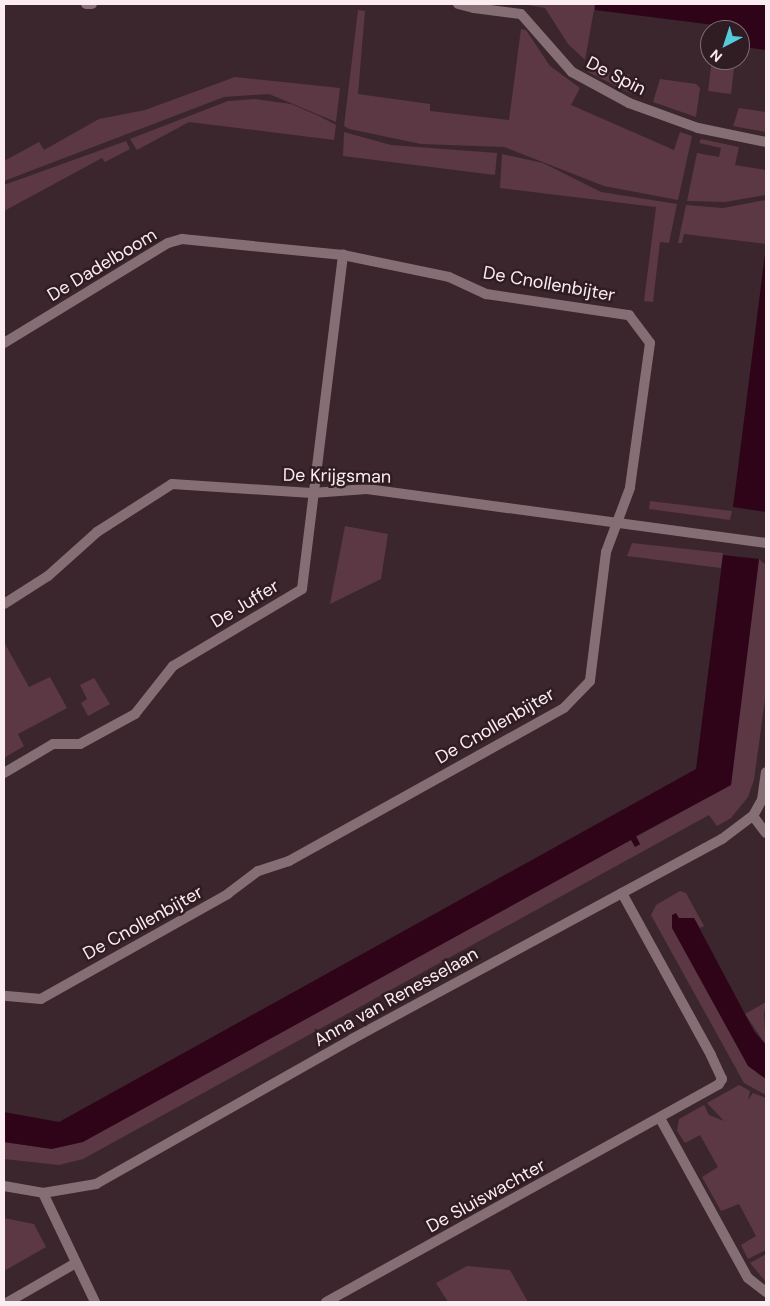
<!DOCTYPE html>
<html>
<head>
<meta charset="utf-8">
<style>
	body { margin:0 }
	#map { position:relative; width:770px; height:1306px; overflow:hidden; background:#3b262d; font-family:"DM Sans",sans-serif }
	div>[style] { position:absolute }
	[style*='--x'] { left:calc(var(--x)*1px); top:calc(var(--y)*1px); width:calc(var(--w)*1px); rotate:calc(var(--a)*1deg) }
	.green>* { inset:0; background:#5b3844 }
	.water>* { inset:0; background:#2f0418 }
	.minor>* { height:10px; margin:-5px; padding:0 5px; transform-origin:5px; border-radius:5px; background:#866e75 }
	.tertiary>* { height:10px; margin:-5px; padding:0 5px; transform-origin:5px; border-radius:5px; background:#866e75 }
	span { translate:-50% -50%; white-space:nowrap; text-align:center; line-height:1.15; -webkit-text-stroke:5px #301c23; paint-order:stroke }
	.street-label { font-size:18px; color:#fbecf1 }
	.frame { position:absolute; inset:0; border:5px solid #fbecf1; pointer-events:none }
	.north { position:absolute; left:700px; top:20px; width:50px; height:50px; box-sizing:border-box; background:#301c23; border:1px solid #816f75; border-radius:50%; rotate:220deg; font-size:14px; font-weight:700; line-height:20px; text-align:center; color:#fbecf1 }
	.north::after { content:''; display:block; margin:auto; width:18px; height:22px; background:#53cbdb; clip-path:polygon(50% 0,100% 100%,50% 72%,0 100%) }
</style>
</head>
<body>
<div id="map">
	<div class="green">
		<i style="clip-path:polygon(522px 4px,595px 4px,585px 60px,568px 44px,545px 8px)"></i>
		<i style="clip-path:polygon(358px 10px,365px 11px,358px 94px,430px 104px,430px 111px,509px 120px,521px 29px,526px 30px,550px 66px,580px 88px,571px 105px,674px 150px,680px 132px,692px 136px,678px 200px,604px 186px,504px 147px,421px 144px,349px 129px,344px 126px)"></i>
		<i style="clip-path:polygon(712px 60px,735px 60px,731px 94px,708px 91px)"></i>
		<i style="clip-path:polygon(589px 70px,630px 75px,632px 94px,588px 72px)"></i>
		<i style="clip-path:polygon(235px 77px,340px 88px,336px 122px,269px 94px,224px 97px,4px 181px,4px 161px,39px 142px,44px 150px,99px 119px,145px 110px)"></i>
		<i style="clip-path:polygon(660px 79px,696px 84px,700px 88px,696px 117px,653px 102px)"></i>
		<i style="clip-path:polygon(255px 99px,291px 104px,319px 116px,336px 125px,334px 140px,189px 122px,137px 150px,130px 139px,228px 101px)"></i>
		<i style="clip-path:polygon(739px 108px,766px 112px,766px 132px,733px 126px)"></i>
		<i style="clip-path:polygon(344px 132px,391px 145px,497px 153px,495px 175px,343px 156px)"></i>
		<i style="clip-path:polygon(701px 139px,739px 147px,735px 165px,766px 170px,766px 195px,725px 202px,687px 201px,697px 153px,719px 157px,721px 148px,699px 143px)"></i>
		<i style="clip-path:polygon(126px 141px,130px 149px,105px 162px,102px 158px,4px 211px,4px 185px)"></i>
		<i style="clip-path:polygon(502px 154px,543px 163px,601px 192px,677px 204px,669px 243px,660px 242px,653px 302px,644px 301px,656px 207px,500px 188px)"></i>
		<i style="clip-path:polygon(766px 200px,766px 244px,684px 234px,682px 243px,678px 243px,686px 205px,723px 208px)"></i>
		<i style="clip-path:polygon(650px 501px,732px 511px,730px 520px,649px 509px)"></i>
		<i style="clip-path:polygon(345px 526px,388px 534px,381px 579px,330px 604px)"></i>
		<i style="clip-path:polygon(632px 543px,723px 553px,721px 568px,627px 556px)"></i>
		<i style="clip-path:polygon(759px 559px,766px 565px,766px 692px,754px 780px,748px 797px,731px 818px,717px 826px,709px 815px,83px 1159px,59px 1165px,4px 1159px,4px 1142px,52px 1149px,631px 839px,635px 846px,640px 845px,636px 837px,731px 785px)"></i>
		<i style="clip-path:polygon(4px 642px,29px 687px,50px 677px,67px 708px,18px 734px,24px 746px,4px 758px)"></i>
		<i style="clip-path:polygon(94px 678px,110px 704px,88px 716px,81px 703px,87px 699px,80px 685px)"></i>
		<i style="clip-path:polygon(680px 891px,686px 893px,704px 926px,700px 928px,694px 918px,675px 921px,757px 1073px,766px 1079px,766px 1095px,744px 1083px,651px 915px,656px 905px)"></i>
		<i style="clip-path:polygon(766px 1002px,764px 1014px,766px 1045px,745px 1014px)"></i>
		<i style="clip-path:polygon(739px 1085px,750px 1091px,748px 1100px,753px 1093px,766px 1098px,766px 1250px,748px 1259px,741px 1245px,756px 1236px,739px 1204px,721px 1211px,702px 1177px,718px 1167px,700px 1135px,685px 1143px,677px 1131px,679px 1119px,704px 1105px,709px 1115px,724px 1121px,707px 1103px)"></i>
		<i style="clip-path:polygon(4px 1218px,34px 1224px,46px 1247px,4px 1271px)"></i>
		<i style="clip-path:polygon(766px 1254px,766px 1282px,750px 1263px)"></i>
		<i style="clip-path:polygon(467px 1266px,510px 1270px,528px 1302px,448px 1302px,436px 1283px)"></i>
	</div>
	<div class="water">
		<i style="clip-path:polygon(595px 4px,766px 4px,766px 50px,743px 47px,744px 34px,738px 28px,595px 10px)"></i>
		<i style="clip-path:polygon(766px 246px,766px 512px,733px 507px)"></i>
		<i style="clip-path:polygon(723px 555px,759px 559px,731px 785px,636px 836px,640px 844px,635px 847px,631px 840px,83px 1142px,52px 1149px,4px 1142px,4px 1112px,59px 1122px,696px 769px)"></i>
		<i style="clip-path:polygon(676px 913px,679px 918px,694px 918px,754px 1031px,766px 1045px,766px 1079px,748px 1066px,672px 928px,672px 915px)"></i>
	</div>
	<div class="minor">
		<i style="--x:86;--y:4;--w:6;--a:0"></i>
		<i style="--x:458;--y:4;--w:16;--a:14"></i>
		<i style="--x:474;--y:8;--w:4;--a:-90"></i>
		<i style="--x:474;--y:8;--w:47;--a:7.3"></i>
		<i style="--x:521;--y:14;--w:77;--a:48.7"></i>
		<i style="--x:572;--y:72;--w:65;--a:28.5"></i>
		<i style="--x:629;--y:103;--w:73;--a:19.9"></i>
		<i style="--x:698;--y:128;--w:69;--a:11.6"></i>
		<i style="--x:4;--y:343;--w:192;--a:-31.4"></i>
		<i style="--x:168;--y:243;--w:15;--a:-16"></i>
		<i style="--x:182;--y:239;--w:162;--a:5.7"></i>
		<i style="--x:343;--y:255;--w:108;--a:11.7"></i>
		<i style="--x:449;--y:277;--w:41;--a:24.7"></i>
		<i style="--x:486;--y:294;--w:145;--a:8.4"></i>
		<i style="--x:629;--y:315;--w:35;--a:53"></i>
		<i style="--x:650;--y:343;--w:146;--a:97.9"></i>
		<i style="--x:630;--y:488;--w:68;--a:110.6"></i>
		<i style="--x:606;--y:552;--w:130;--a:97.1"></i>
		<i style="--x:590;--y:681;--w:37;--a:134"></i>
		<i style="--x:564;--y:708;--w:315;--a:150.9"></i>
		<i style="--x:289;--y:861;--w:33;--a:162"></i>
		<i style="--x:258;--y:871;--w:38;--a:143"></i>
		<i style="--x:228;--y:894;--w:214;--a:150.7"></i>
		<i style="--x:41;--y:999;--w:37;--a:-175"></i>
		<i style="--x:4;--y:604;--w:52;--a:-32.5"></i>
		<i style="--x:48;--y:576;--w:66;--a:-41.9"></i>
		<i style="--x:97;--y:532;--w:89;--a:-32.6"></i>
		<i style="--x:172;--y:484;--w:140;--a:3.7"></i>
		<i style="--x:312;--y:493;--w:55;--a:-4.2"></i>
		<i style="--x:367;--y:489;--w:403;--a:7.7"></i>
		<i style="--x:4;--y:773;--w:57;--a:-30.6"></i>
		<i style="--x:53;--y:744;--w:27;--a:0"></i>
		<i style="--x:80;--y:744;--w:63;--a:-28.6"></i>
		<i style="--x:135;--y:714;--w:61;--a:-51.6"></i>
		<i style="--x:173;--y:666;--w:150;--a:-30.8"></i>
		<i style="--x:302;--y:589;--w:337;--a:-83"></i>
		<i style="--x:753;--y:816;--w:21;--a:53"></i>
		<i style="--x:661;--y:1120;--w:180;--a:61.2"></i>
		<i style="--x:748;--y:1278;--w:23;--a:38"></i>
		<i style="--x:43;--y:1193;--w:121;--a:64.5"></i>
		<i style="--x:8;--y:1302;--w:76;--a:-29.9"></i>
		<i style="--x:326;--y:1302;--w:449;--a:-29"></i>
		<i style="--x:719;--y:1084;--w:6;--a:-59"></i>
		<i style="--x:722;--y:1079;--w:26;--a:-115"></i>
		<i style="--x:711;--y:1055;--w:185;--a:-118.8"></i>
	</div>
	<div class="tertiary">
		<i style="--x:4;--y:1186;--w:40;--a:10"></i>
		<i style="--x:43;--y:1193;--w:54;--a:-9.6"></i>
		<i style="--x:96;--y:1184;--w:294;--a:-29.5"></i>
		<i style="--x:352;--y:1039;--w:421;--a:-28.4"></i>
		<i style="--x:722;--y:839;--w:39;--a:-37"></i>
		<i style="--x:753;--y:816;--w:18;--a:-61"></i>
		<i style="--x:762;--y:800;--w:28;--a:-82"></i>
	</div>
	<div class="street-label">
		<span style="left:616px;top:76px;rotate:27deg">De Spin</span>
		<span style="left:102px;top:265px;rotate:-31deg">De Dadelboom</span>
		<span style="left:549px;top:284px;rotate:10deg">De Cnollenbijter</span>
		<span style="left:337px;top:476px;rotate:1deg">De Krijgsman</span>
		<span style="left:245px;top:604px;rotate:-31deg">De Juffer</span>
		<span style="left:495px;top:726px;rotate:-30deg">De Cnollenbijter</span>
		<span style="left:143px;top:923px;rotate:-29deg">De Cnollenbijter</span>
		<span style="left:396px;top:997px;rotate:-29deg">Anna van Renesselaan</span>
		<span style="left:486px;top:1196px;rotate:-29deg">De Sluiswachter</span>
	</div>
	<div class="frame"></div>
	<div class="north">N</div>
</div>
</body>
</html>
